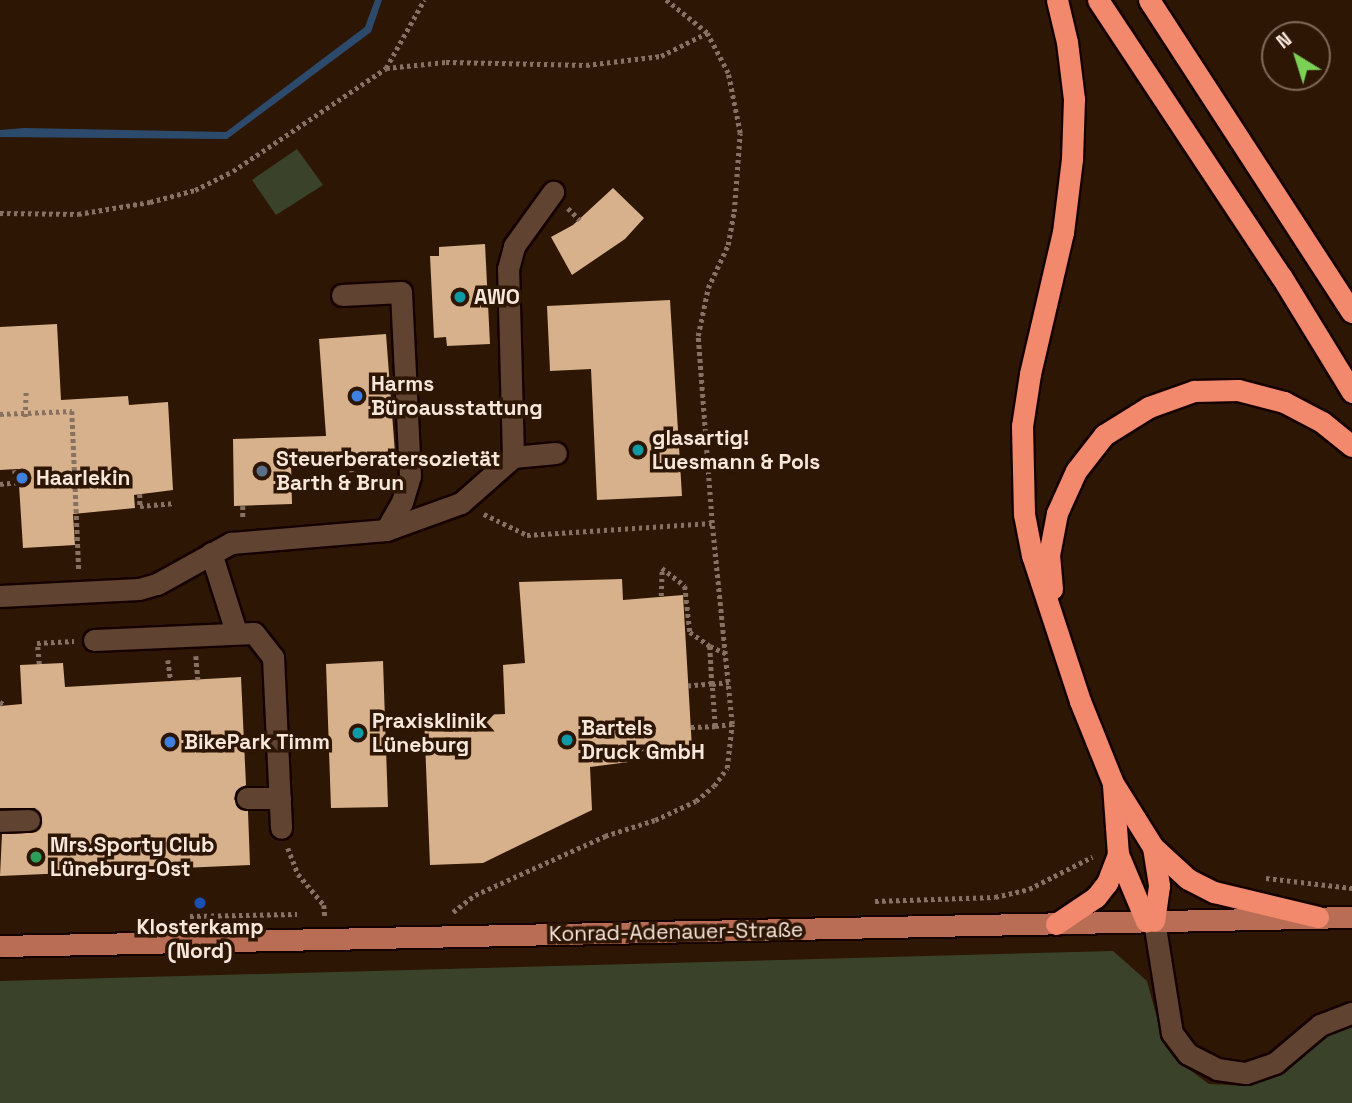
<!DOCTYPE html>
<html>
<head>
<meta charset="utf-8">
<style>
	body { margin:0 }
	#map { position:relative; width:1352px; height:1103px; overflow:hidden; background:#2e1604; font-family:"Space Grotesk",sans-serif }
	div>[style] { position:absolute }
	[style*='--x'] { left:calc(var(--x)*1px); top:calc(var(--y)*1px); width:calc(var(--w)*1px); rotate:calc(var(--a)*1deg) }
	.green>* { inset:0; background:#3a432a }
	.water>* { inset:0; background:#2c4b6c }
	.building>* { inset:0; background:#d7b08c }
	.path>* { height:4.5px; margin-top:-2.25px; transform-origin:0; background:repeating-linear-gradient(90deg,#877262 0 3.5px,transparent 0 7px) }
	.roads { filter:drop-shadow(2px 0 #150200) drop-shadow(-2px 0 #150200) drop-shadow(0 2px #150200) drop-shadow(0 -2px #150200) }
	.minor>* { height:21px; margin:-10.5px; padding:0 10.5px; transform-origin:10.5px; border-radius:10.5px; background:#604431 }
	.major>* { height:21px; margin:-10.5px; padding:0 10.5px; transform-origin:10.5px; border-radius:10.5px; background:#b86d54 }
	.highway>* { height:21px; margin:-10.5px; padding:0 10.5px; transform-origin:10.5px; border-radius:10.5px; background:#f2886c }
	.dots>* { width:19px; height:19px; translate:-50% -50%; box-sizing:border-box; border:4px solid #2e1604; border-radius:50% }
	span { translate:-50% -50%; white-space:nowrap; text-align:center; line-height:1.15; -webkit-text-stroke:7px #2e1604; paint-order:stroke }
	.poi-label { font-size:21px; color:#f7e6da; font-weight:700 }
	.left { translate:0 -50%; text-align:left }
	.street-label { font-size:21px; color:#f7e6da }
	.north { position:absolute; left:1261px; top:21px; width:70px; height:70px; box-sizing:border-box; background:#2e1604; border:2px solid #7e695a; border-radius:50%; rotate:322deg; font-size:19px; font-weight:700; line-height:28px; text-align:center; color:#f7e6da }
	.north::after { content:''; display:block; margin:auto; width:24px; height:32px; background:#7ad156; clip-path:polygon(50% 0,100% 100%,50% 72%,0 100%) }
</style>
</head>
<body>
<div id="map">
	<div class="green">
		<i style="clip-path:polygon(297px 149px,323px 185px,276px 215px,252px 180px)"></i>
		<i style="clip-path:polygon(1113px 951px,1147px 981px,1157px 1018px,1179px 1062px,1209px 1084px,1246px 1086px,1279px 1074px,1324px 1035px,1352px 1025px,1352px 1103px,0 1103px,0 981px)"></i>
	</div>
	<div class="water">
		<i style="clip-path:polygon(375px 0,382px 0,371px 32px,227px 139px,0 137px,0 130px,24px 128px,226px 132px,365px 27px)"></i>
	</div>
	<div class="building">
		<i style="clip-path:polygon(613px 188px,644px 218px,625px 239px,572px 275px,551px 237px,573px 225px)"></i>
		<i style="clip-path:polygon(485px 244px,490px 344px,447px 346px,446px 337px,434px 338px,430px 256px,439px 256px,439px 247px)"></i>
		<i style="clip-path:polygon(670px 300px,682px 496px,597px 500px,591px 369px,550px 371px,547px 306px)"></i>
		<i style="clip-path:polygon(57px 324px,61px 400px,128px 396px,129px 405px,168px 402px,173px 490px,134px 495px,135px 508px,73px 514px,75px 545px,23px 548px,18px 469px,0 470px,0 327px)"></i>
		<i style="clip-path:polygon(386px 334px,395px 453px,291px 461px,292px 504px,234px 506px,233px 439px,326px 436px,319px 339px)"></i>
		<i style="clip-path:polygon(622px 579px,623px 600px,683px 595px,692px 748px,629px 752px,629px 762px,590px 767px,592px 810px,483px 863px,430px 865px,424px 717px,505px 714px,503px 665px,525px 663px,519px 582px)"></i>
		<i style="clip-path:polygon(383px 661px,388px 807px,331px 808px,326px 664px)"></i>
		<i style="clip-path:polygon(63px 663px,65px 687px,241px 677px,246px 785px,236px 791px,234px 799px,240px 809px,248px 811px,250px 865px,0 876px,2px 834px,35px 831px,42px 820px,35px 808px,0 808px,0 706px,22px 704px,20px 665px)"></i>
	</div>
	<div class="path">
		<i style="--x:386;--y:68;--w:60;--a:-5.7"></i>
		<i style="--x:446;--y:62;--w:140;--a:1.2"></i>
		<i style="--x:586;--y:65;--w:76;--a:-6.8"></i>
		<i style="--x:661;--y:56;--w:51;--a:-26.6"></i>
		<i style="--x:568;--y:208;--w:17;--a:45"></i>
		<i style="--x:0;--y:213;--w:78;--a:0.7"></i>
		<i style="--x:78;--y:214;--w:73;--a:-9.5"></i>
		<i style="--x:150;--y:202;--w:47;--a:-14.9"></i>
		<i style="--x:195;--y:190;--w:42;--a:-26.6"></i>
		<i style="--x:233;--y:171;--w:184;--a:-33.9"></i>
		<i style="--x:386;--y:68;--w:78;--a:-60.8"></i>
		<i style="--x:0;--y:414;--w:72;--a:-2.4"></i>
		<i style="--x:72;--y:411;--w:159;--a:87.5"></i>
		<i style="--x:25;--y:417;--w:28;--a:-88"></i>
		<i style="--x:351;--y:457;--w:15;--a:86"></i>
		<i style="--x:15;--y:470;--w:13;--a:86"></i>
		<i style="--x:0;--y:484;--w:19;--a:-6"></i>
		<i style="--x:140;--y:494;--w:12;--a:90"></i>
		<i style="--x:140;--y:506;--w:32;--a:-5"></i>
		<i style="--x:243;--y:506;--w:13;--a:90"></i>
		<i style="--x:484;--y:514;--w:48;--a:26"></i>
		<i style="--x:527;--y:535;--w:185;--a:-3.7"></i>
		<i style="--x:662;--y:568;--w:29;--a:38"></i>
		<i style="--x:685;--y:586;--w:46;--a:83.8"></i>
		<i style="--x:690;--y:632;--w:24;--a:35"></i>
		<i style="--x:710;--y:646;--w:38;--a:87"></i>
		<i style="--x:712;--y:684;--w:24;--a:175"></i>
		<i style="--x:661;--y:596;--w:27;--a:-88"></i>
		<i style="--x:710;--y:646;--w:19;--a:25"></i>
		<i style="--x:196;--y:656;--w:24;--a:85"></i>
		<i style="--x:168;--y:660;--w:21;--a:82"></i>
		<i style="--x:39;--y:664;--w:21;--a:-95"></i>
		<i style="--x:37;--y:643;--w:37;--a:-3"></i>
		<i style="--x:0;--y:702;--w:6;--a:31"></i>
		<i style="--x:715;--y:726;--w:17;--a:-7"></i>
		<i style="--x:691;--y:727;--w:24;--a:-2"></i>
		<i style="--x:715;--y:726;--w:42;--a:-94.1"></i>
		<i style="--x:712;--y:684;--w:17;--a:-7"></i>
		<i style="--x:288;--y:848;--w:28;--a:69"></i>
		<i style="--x:298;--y:874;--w:40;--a:50"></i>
		<i style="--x:324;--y:905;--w:11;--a:85"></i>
		<i style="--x:1266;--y:878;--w:87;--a:6.6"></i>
		<i style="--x:875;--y:901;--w:120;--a:-1.9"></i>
		<i style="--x:995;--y:897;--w:35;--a:-13"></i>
		<i style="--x:1029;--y:889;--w:71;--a:-26.9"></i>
		<i style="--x:453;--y:912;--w:28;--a:-38"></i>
		<i style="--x:475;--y:895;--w:143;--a:-24.4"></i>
		<i style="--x:605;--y:836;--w:52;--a:-17.7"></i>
		<i style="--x:655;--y:820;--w:45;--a:-24.9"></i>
		<i style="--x:696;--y:801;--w:23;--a:-40"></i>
		<i style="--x:714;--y:786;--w:22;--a:-54"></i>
		<i style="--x:727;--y:768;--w:44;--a:-83.5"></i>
		<i style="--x:732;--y:724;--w:202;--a:-95.7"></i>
		<i style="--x:712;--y:523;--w:188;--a:-94.3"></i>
		<i style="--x:698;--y:336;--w:49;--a:-78.2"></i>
		<i style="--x:708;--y:288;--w:47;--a:-65.1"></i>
		<i style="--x:728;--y:245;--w:34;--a:-80"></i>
		<i style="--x:734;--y:212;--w:79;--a:-85.7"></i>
		<i style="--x:740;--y:133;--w:61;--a:-101.3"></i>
		<i style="--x:728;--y:73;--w:45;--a:-117.7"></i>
		<i style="--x:707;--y:33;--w:53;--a:-141.2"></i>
		<i style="--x:190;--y:916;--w:107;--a:-1.1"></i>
	</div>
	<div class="roads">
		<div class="minor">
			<i style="--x:342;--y:295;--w:59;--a:-2.9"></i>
			<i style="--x:401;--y:292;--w:184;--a:87.2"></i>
			<i style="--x:410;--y:476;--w:27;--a:107"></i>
			<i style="--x:402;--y:502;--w:32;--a:120"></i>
			<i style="--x:513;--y:457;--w:43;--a:-5.3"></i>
			<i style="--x:211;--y:553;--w:83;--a:72.4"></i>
			<i style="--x:0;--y:596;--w:139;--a:-2.9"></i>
			<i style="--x:139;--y:589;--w:19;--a:-16"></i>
			<i style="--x:157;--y:584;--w:85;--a:-29"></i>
			<i style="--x:231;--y:543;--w:156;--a:-4.8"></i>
			<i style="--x:386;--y:530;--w:80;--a:-19.8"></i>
			<i style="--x:461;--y:503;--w:69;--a:-41.5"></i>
			<i style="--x:513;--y:457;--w:188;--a:-91.5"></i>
			<i style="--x:508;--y:269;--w:24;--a:-75"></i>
			<i style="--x:514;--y:246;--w:67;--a:-54.2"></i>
			<i style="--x:94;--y:640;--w:160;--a:-2.5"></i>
			<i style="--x:254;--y:633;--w:31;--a:52"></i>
			<i style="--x:273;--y:657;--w:171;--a:87.3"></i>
			<i style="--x:247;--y:798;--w:33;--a:0"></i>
			<i style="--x:0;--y:821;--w:29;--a:-2"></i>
			<i style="--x:1154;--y:921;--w:113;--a:80.9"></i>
			<i style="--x:1172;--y:1033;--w:26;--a:53"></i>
			<i style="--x:1188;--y:1054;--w:33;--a:27"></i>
			<i style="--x:1217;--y:1069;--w:29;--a:8"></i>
			<i style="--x:1246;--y:1073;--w:31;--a:-19"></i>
			<i style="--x:1275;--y:1063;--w:59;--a:-40.2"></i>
			<i style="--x:1320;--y:1025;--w:34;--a:-21"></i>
		</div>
		<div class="major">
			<i style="--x:0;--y:946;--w:1352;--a:-1.23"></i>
		</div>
		<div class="highway">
			<i style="--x:1057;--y:0;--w:43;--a:76.6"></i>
			<i style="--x:1067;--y:42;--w:57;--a:83"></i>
			<i style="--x:1074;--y:99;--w:60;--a:91.9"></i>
			<i style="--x:1072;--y:159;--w:74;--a:97"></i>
			<i style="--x:1063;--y:232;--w:146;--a:103.1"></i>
			<i style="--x:1030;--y:374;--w:53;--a:98.7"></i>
			<i style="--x:1022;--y:426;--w:88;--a:88.7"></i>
			<i style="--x:1024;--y:514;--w:42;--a:79"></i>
			<i style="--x:1032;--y:555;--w:154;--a:71.8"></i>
			<i style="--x:1080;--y:701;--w:88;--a:68.1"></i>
			<i style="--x:1113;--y:783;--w:75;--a:58"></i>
			<i style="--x:1153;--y:847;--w:39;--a:81"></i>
			<i style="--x:1159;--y:886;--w:35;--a:98"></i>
			<i style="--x:1098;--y:0;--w:331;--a:56.5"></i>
			<i style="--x:1281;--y:276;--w:136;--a:58.5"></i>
			<i style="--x:1149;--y:0;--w:372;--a:57"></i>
			<i style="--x:1052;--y:589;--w:34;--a:-95"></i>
			<i style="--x:1049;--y:555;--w:43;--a:-79.2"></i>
			<i style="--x:1057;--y:513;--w:46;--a:-65.7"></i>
			<i style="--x:1076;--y:471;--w:46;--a:-52.1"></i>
			<i style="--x:1104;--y:435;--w:53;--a:-31.9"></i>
			<i style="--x:1149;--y:407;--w:48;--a:-19.6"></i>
			<i style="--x:1194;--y:391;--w:44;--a:-1.3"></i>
			<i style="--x:1238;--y:390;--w:48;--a:14.6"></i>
			<i style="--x:1284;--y:402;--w:43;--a:27.8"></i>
			<i style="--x:1322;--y:422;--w:38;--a:39"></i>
			<i style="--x:1113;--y:785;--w:69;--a:85.9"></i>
			<i style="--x:1118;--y:854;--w:73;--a:67.3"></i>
			<i style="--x:1153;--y:847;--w:47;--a:42.4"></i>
			<i style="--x:1188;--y:879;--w:29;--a:27"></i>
			<i style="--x:1214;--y:892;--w:107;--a:13.5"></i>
			<i style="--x:1056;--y:924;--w:48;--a:-34"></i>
			<i style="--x:1096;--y:897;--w:18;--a:-52"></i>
			<i style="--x:1107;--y:883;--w:31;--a:-69"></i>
		</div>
	</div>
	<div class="dots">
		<i style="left:460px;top:297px;background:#0f9aa8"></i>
		<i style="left:357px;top:396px;background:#3f7fe0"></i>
		<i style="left:638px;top:450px;background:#0f9aa8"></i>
		<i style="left:262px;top:471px;background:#5c6f8a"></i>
		<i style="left:22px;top:478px;background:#3f7fe0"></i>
		<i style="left:358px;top:733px;background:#0f9aa8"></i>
		<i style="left:567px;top:740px;background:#0f9aa8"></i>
		<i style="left:170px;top:742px;background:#3f7fe0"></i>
		<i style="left:36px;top:857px;background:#2e9e5b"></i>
		<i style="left:200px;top:903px;background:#1a4fb4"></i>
	</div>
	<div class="poi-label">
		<span class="left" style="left:474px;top:297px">AWO</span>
		<span class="left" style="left:371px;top:396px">Harms<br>Büroausstattung</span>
		<span class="left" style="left:652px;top:450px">glasartig!<br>Luesmann &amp; Pols</span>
		<span class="left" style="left:276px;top:471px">Steuerberatersozietät<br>Barth &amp; Brun</span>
		<span class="left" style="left:36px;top:478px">Haarlekin</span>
		<span class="left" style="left:372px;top:733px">Praxisklinik<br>Lüneburg</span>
		<span class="left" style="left:581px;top:740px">Bartels<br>Druck GmbH</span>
		<span class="left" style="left:184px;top:742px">BikePark Timm</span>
		<span class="left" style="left:50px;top:857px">Mrs.Sporty Club<br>Lüneburg-Ost</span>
		<span style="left:200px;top:939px">Klosterkamp<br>(Nord)</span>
	</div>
	<div class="street-label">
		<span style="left:676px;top:932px;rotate:-1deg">Konrad-Adenauer-Straße</span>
	</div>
	<div class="north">N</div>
</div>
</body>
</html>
